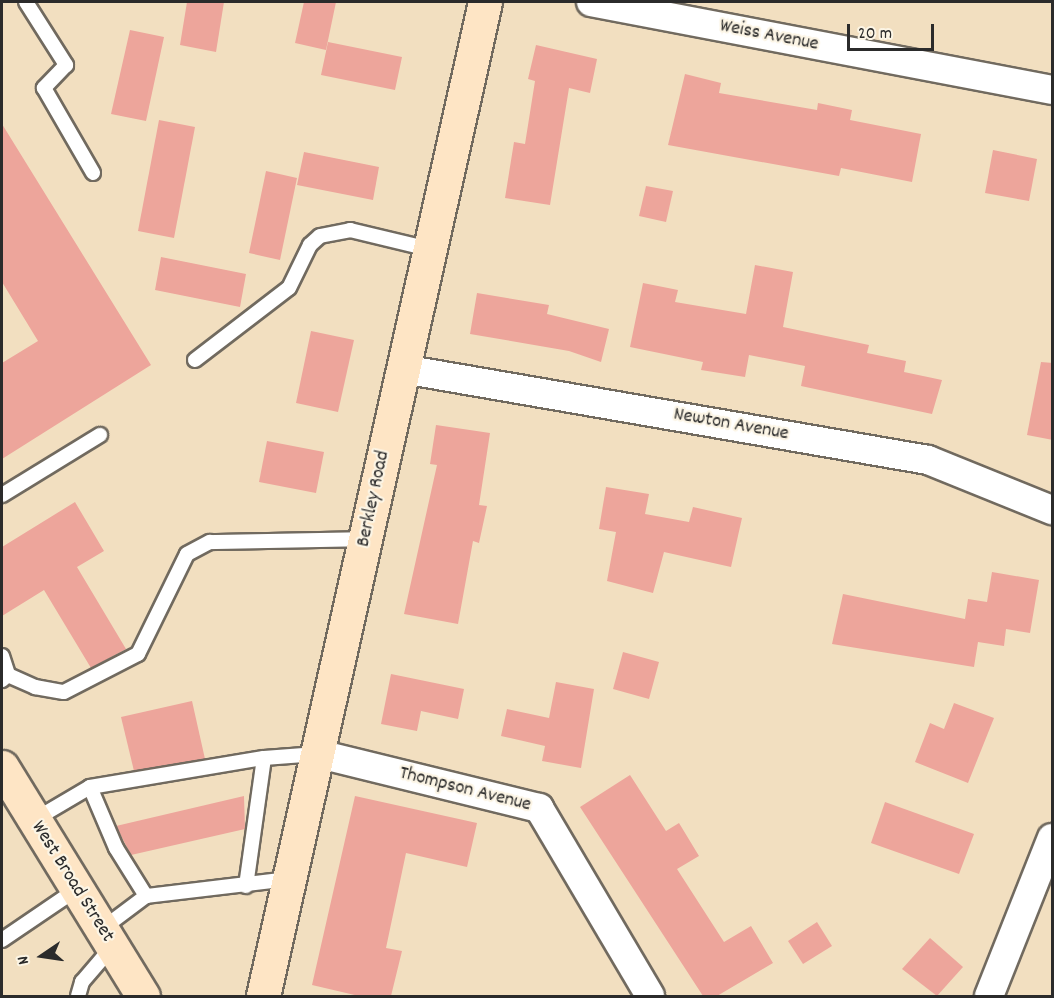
<!DOCTYPE html>
<html>
<head>
<meta charset="utf-8">
<style>
	body { margin:0 }
	#map { position:relative; width:1054px; height:998px; overflow:hidden; background:#f2dfc0; font-family:Dekko,sans-serif }
	div>[style] { position:absolute }
	[style*='--x'] { left:calc(var(--x)*1px); top:calc(var(--y)*1px); width:calc(var(--w)*1px); rotate:calc(var(--a)*1deg) }
	.building>* { inset:0; background:#eda59b }
	.roads { filter:drop-shadow(2px 0 #716a5f) drop-shadow(-2px 0 #716a5f) drop-shadow(0 2px #716a5f) drop-shadow(0 -2px #716a5f) }
	.service>* { height:14px; margin:-7px; padding:0 7px; transform-origin:7px; border-radius:7px; background:#fff }
	.minor>* { height:28px; margin:-14px; padding:0 14px; transform-origin:14px; border-radius:14px; background:#fff }
	.secondary>* { height:33px; margin:-16.5px; padding:0 16.5px; transform-origin:16.5px; border-radius:16.5px; background:#fee5c5 }
	span { translate:-50% -50%; white-space:nowrap; text-align:center; line-height:1.15; -webkit-text-stroke:4.5px #fcf5e5; paint-order:stroke }
	.street-label { font-size:20px; color:#2b2b2b }
	.frame { position:absolute; inset:0; border:3px solid #2b2b2b; pointer-events:none }
	.north { position:absolute; left:12px; top:926px; width:60px; height:60px; -webkit-text-stroke:4px #fcf5e5; paint-order:stroke; rotate:257deg; font-size:16px; font-weight:700; line-height:24px; text-align:center; color:#2b2b2b }
	.north::after { content:''; display:block; margin:auto; width:21px; height:27px; background:#2b2b2b; clip-path:polygon(50% 0,100% 100%,50% 72%,0 100%) }
	.scale { position:absolute; left:847px; top:24px; width:87px; height:27px; box-sizing:border-box; border:3px solid #2b2b2b; border-top:0; padding-left:8px; font-size:18px; line-height:21px; white-space:nowrap; color:#2b2b2b; -webkit-text-stroke:4px #fcf5e5; paint-order:stroke }
</style>
</head>
<body>
<div id="map">
	<div class="building">
		<i style="clip-path:polygon(187px 2px,224px 2px,216px 52px,180px 45px)"></i>
		<i style="clip-path:polygon(304px 2px,336px 2px,326px 50px,295px 43px)"></i>
		<i style="clip-path:polygon(130px 30px,164px 37px,146px 121px,111px 114px)"></i>
		<i style="clip-path:polygon(328px 42px,402px 57px,395px 90px,321px 75px)"></i>
		<i style="clip-path:polygon(536px 45px,597px 59px,590px 93px,569px 88px,550px 205px,505px 198px,514px 142px,525px 144px,535px 81px,528px 79px)"></i>
		<i style="clip-path:polygon(685px 74px,721px 83px,719px 93px,817px 110px,818px 103px,852px 110px,850px 120px,921px 134px,912px 182px,841px 168px,839px 176px,668px 145px)"></i>
		<i style="clip-path:polygon(159px 120px,195px 127px,174px 238px,138px 231px)"></i>
		<i style="clip-path:polygon(2px 124px,151px 365px,2px 459px,2px 363px,38px 341px,2px 282px)"></i>
		<i style="clip-path:polygon(993px 150px,1037px 159px,1029px 201px,985px 193px)"></i>
		<i style="clip-path:polygon(304px 152px,379px 167px,373px 200px,297px 185px)"></i>
		<i style="clip-path:polygon(266px 171px,297px 178px,280px 260px,249px 253px)"></i>
		<i style="clip-path:polygon(646px 186px,673px 191px,666px 222px,639px 216px)"></i>
		<i style="clip-path:polygon(161px 257px,246px 274px,240px 307px,155px 290px)"></i>
		<i style="clip-path:polygon(755px 265px,793px 272px,783px 327px,869px 345px,867px 353px,906px 361px,904px 372px,942px 380px,932px 414px,801px 386px,805px 366px,749px 355px,745px 377px,701px 370px,703px 362px,630px 347px,643px 283px,678px 290px,675px 302px,746px 314px)"></i>
		<i style="clip-path:polygon(477px 293px,549px 305px,547px 314px,609px 329px,601px 362px,569px 351px,470px 334px)"></i>
		<i style="clip-path:polygon(311px 331px,354px 340px,338px 412px,296px 403px)"></i>
		<i style="clip-path:polygon(1041px 362px,1053px 363px,1053px 440px,1027px 435px)"></i>
		<i style="clip-path:polygon(436px 425px,490px 433px,479px 505px,487px 506px,479px 543px,473px 541px,458px 624px,404px 614px,437px 465px,430px 464px)"></i>
		<i style="clip-path:polygon(267px 441px,324px 452px,316px 493px,259px 482px)"></i>
		<i style="clip-path:polygon(606px 487px,649px 494px,645px 514px,689px 522px,693px 507px,742px 518px,731px 567px,664px 552px,653px 593px,607px 581px,616px 532px,599px 529px)"></i>
		<i style="clip-path:polygon(75px 502px,104px 551px,77px 567px,126px 649px,91px 668px,44px 590px,2px 616px,2px 547px)"></i>
		<i style="clip-path:polygon(992px 572px,1039px 580px,1030px 633px,1006px 629px,1004px 646px,978px 642px,974px 667px,832px 644px,843px 594px,965px 619px,968px 599px,987px 602px)"></i>
		<i style="clip-path:polygon(623px 652px,659px 662px,649px 699px,613px 689px)"></i>
		<i style="clip-path:polygon(391px 674px,464px 689px,458px 719px,421px 711px,417px 731px,381px 724px)"></i>
		<i style="clip-path:polygon(556px 682px,594px 689px,581px 768px,542px 761px,545px 746px,501px 736px,507px 709px,549px 718px)"></i>
		<i style="clip-path:polygon(192px 701px,205px 759px,134px 771px,121px 717px)"></i>
		<i style="clip-path:polygon(954px 703px,994px 718px,968px 783px,915px 762px,930px 723px,944px 729px)"></i>
		<i style="clip-path:polygon(630px 775px,666px 831px,679px 823px,699px 856px,677px 869px,724px 942px,751px 926px,773px 963px,717px 996px,703px 996px,580px 807px)"></i>
		<i style="clip-path:polygon(244px 796px,245px 829px,131px 855px,116px 826px)"></i>
		<i style="clip-path:polygon(355px 796px,477px 823px,467px 867px,406px 853px,386px 948px,402px 951px,391px 996px,359px 996px,312px 985px)"></i>
		<i style="clip-path:polygon(885px 802px,974px 834px,959px 874px,871px 843px)"></i>
		<i style="clip-path:polygon(817px 922px,832px 946px,803px 964px,788px 941px)"></i>
		<i style="clip-path:polygon(930px 938px,963px 967px,937px 996px,902px 969px)"></i>
	</div>
	<div class="roads">
		<div class="service">
			<i style="--x:26;--y:2;--w:75;--a:57.6"></i>
			<i style="--x:66;--y:65;--w:32;--a:134"></i>
			<i style="--x:44;--y:88;--w:98;--a:60"></i>
			<i style="--x:195;--y:360;--w:118;--a:-37.5"></i>
			<i style="--x:289;--y:288;--w:48;--a:-64"></i>
			<i style="--x:310;--y:245;--w:13;--a:-42"></i>
			<i style="--x:320;--y:236;--w:31;--a:-11"></i>
			<i style="--x:350;--y:230;--w:81;--a:13.5"></i>
			<i style="--x:2;--y:495;--w:115;--a:-31.5"></i>
			<i style="--x:2;--y:656;--w:20;--a:72"></i>
			<i style="--x:8;--y:675;--w:8;--a:140"></i>
			<i style="--x:8;--y:675;--w:30;--a:24"></i>
			<i style="--x:35;--y:687;--w:29;--a:10"></i>
			<i style="--x:64;--y:692;--w:83;--a:-27.2"></i>
			<i style="--x:138;--y:654;--w:111;--a:-63.9"></i>
			<i style="--x:187;--y:554;--w:26;--a:-28"></i>
			<i style="--x:210;--y:542;--w:155;--a:-1.1"></i>
			<i style="--x:90;--y:787;--w:66;--a:66.9"></i>
			<i style="--x:116;--y:848;--w:57;--a:58"></i>
			<i style="--x:34;--y:820;--w:65;--a:-30.5"></i>
			<i style="--x:90;--y:787;--w:176;--a:-9.5"></i>
			<i style="--x:264;--y:758;--w:53;--a:-4.3"></i>
			<i style="--x:246;--y:886;--w:129;--a:-82"></i>
			<i style="--x:102;--y:929;--w:55;--a:-36.9"></i>
			<i style="--x:146;--y:896;--w:143;--a:-6.8"></i>
			<i style="--x:2;--y:940;--w:91;--a:-34.2"></i>
			<i style="--x:78;--y:996;--w:15;--a:-74"></i>
			<i style="--x:82;--y:982;--w:46;--a:-49.4"></i>
		</div>
		<div class="minor">
			<i style="--x:591;--y:2;--w:469;--a:10.8"></i>
			<i style="--x:403;--y:369;--w:533;--a:9.83"></i>
			<i style="--x:928;--y:460;--w:134;--a:22"></i>
			<i style="--x:319;--y:754;--w:227;--a:13.8"></i>
			<i style="--x:539;--y:808;--w:218;--a:59.4"></i>
			<i style="--x:989;--y:996;--w:170;--a:-68.3"></i>
		</div>
		<div class="secondary">
			<i style="--x:2;--y:767;--w:269;--a:58.4"></i>
			<i style="--x:263;--y:996;--w:1018;--a:-77.41"></i>
		</div>
	</div>
	<div class="street-label">
		<span style="left:769px;top:36px;rotate:11deg">Weiss Avenue</span>
		<span style="left:731px;top:425px;rotate:10deg">Newton Avenue</span>
		<span style="left:374px;top:499px;rotate:-78deg">Berkley Road</span>
		<span style="left:465px;top:790px;rotate:14deg">Thompson Avenue</span>
		<span style="left:72px;top:882px;rotate:58deg">West Broad Street</span>
	</div>
	<div class="frame"></div>
	<div class="north">N</div>
	<div class="scale">20 m</div>
</div>
</body>
</html>
